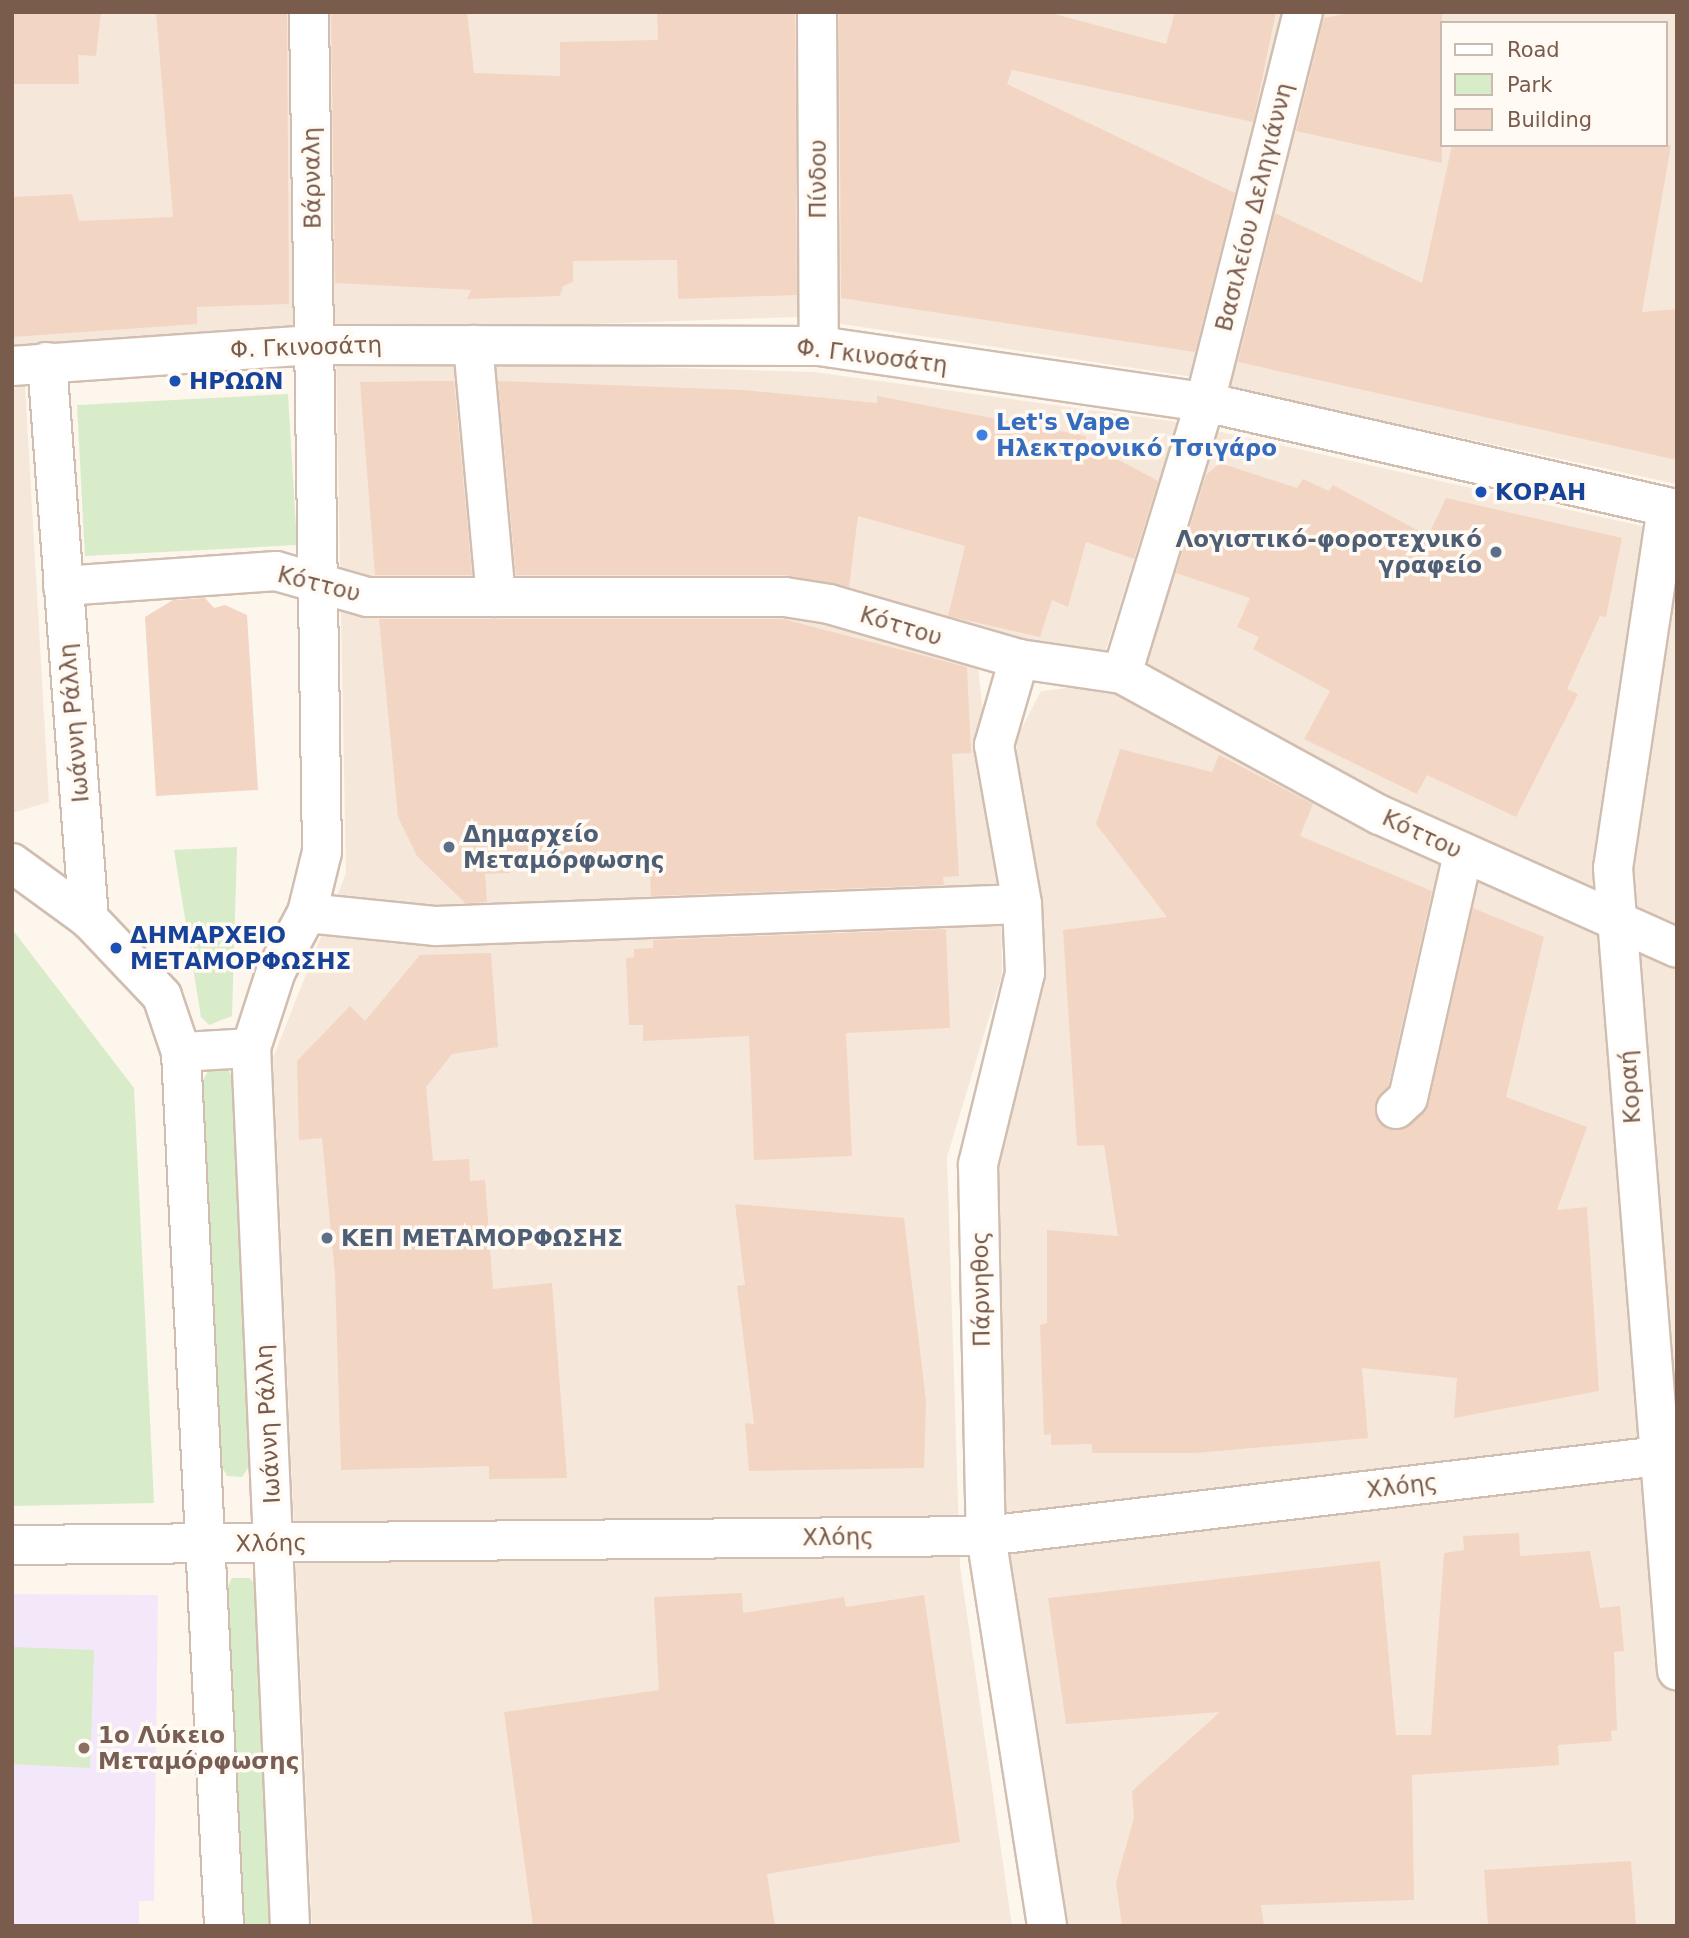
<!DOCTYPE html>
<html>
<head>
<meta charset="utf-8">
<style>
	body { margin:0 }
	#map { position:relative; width:1689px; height:1938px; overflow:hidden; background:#fdf6ec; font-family:"DejaVu Sans",sans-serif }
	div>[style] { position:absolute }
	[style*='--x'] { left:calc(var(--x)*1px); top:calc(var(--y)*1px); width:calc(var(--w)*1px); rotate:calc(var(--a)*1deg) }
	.residential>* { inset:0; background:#f5e8da }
	.education>* { inset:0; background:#f3e8fa }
	.green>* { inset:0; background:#d8ecc9 }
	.building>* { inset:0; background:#f3d5c3 }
	.roads { filter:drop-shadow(2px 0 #d1beb0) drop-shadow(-2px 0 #d1beb0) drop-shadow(0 2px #d1beb0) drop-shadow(0 -2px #d1beb0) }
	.street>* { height:38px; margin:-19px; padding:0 19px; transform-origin:19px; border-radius:19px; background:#fff }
	.secondary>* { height:38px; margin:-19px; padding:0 19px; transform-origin:19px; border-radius:19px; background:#fff }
	.dots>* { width:19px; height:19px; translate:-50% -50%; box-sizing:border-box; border:4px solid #fffaf3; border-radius:50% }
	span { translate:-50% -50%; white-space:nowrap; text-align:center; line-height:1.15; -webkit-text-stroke:7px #fffaf3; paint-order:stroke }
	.street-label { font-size:23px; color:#7a5c4d }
	.transit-label { font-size:23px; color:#164399; font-weight:700 }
	.left { translate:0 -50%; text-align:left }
	.shop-label { font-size:23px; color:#366cbe; font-weight:700 }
	.service-label { font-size:23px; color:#4e5e75; font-weight:700 }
	.right { translate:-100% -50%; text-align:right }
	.education-label { font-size:23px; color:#785e54; font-weight:700 }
	.frame { position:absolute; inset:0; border:14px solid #7a5c4d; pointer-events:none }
	.legend { position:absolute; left:1440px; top:21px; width:228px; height:126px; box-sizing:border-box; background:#fffaf3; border:2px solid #cabbb1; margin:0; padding:9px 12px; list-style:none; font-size:21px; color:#7a5c4d }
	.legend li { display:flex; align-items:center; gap:14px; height:35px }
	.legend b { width:35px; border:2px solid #cabbb1 }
</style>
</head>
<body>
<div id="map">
	<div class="residential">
		<i style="clip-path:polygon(12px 12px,1295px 12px,1193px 377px,795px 317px,333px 333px,12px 353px)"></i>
		<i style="clip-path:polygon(evenodd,1321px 12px,1677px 12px,1677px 484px,1221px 386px,1321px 12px,1442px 23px,1666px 23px,1666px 145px,1442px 145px,1442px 23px)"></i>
		<i style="clip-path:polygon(336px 358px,814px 372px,1177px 422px,1104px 656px,978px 666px,1001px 887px,1002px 975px,947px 1157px,960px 1566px,1012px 1926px,312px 1926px,273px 1058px,346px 873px)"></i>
		<i style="clip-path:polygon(25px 386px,49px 802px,12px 813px,12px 388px)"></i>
		<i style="clip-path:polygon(1204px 428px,1677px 534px,1677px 1926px,1065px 1926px,1009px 1570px,993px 1167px,1041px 981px,1016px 739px,1041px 691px,1085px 686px,1129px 690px)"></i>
	</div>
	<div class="education">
		<i style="clip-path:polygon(12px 1594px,158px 1595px,154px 1901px,139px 1901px,139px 1926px,12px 1926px)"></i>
	</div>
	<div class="green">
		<i style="clip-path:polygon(288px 394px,297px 545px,85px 556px,77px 405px)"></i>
		<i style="clip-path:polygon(237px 847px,232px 1016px,209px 1025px,201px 1017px,174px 850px)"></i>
		<i style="clip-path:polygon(12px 929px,134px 1088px,154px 1503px,12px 1506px)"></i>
		<i style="clip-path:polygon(225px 1064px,234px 1080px,252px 1462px,242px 1477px,227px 1476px,218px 1459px,202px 1082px,211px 1066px)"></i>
		<i style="clip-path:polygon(232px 1578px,250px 1578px,259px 1592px,272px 1926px,238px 1926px,225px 1592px)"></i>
		<i style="clip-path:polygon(12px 1647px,94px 1650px,90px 1768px,12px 1764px)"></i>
	</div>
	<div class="building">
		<i style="clip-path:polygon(12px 12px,101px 12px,96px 56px,78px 55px,79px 84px,12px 84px)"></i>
		<i style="clip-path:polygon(156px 12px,287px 12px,289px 304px,197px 307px,197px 324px,12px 337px,12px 197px,72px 194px,79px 221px,173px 217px)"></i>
		<i style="clip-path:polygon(331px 12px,467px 12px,474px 73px,560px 76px,560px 42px,658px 40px,657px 12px,795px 12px,797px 295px,678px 299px,677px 260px,573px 261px,573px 282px,563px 286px,560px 296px,467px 299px,471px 290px,335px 283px)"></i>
		<i style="clip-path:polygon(839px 12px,1047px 12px,1166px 44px,1175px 12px,1276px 12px,1253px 122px,1012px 70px,1007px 84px,1235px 193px,1195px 352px,841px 298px)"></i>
		<i style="clip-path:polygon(1355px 12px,1442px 12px,1442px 163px,1296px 131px,1324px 18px)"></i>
		<i style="clip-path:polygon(1452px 145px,1671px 145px,1642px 312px,1677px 309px,1677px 460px,1238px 362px,1275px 213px,1422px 283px)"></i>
		<i style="clip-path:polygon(433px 381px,454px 381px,472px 575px,375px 575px,360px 382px)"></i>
		<i style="clip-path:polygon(498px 381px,743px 390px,877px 403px,877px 396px,1086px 436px,1085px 442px,1158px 481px,1134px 559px,1086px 542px,1068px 607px,1052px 600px,1040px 637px,948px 616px,965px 546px,858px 516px,849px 587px,785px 575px,516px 575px)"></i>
		<i style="clip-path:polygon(1220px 463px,1297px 488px,1303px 479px,1329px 491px,1333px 485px,1428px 536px,1446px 498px,1622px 538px,1606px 617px,1600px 616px,1567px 689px,1578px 694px,1516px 817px,1427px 775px,1417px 794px,1304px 739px,1330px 691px,1253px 649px,1259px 637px,1237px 627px,1250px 598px,1176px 573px,1206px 475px)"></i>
		<i style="clip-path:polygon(205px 598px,214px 608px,225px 605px,247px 615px,258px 790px,156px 796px,145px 617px,173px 600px)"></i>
		<i style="clip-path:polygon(379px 619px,783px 619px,967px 667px,971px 753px,952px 754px,959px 876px,943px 877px,944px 885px,651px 896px,649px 854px,511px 860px,510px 873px,485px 874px,487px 902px,465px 903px,417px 856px,398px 817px)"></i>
		<i style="clip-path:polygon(1120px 749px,1212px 772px,1219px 755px,1313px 804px,1300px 836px,1432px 891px,1388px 1087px,1375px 1103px,1379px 1123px,1389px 1130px,1410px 1126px,1429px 1103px,1473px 908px,1544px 937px,1506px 1097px,1587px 1127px,1557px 1210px,1587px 1207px,1599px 1391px,1454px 1418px,1457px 1378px,1362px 1368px,1368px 1438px,1196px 1453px,1092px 1453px,1092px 1444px,1051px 1445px,1051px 1434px,1044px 1435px,1040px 1325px,1047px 1323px,1047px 1230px,1118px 1236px,1104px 1145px,1077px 1146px,1063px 930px,1167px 917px,1096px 824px)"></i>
		<i style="clip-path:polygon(946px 929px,950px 1028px,846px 1033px,852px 1156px,754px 1160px,749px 1036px,643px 1041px,643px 1025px,629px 1025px,626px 958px,634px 957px,634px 949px,653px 948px,653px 940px)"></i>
		<i style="clip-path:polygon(491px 953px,498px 1047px,452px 1054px,426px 1087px,433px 1161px,469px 1159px,470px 1181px,485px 1180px,493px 1289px,552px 1283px,567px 1478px,489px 1479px,489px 1466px,341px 1470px,335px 1275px,322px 1138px,299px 1140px,297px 1061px,350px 1006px,365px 1021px,420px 955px)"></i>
		<i style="clip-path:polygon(735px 1204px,904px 1218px,926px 1401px,924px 1468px,749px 1471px,745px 1423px,754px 1424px,737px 1286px,745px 1285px)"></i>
		<i style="clip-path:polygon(1519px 1533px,1520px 1556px,1590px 1551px,1600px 1608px,1620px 1606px,1624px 1651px,1614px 1652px,1617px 1730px,1611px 1731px,1612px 1741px,1558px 1745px,1559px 1765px,1412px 1775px,1414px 1900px,1261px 1905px,1264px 1926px,1122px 1926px,1116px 1882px,1134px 1818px,1132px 1791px,1220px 1712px,1066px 1724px,1048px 1598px,1380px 1561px,1396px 1735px,1431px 1735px,1444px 1553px,1464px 1550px,1463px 1536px)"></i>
		<i style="clip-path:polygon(742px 1593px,743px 1613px,844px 1597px,846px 1607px,924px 1595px,960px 1842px,767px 1874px,775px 1926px,533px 1926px,504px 1712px,659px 1690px,654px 1597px)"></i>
		<i style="clip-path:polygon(1631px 1861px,1636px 1926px,1488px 1926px,1484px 1870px)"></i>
	</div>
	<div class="roads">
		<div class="street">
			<i style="--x:817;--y:12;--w:334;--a:89.7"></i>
			<i style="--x:473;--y:345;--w:253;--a:84.8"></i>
			<i style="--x:47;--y:362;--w:559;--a:85.69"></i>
			<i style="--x:1667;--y:507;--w:365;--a:98.5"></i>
			<i style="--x:1613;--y:868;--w:805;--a:85.44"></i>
			<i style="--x:63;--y:586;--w:214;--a:-4"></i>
			<i style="--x:276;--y:571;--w:95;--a:15.9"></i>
			<i style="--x:367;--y:597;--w:418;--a:0"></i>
			<i style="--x:785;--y:597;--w:45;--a:9"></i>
			<i style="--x:829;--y:604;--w:198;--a:16.1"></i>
			<i style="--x:1019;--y:659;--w:104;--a:8.3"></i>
			<i style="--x:1122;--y:674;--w:294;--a:28.7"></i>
			<i style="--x:1380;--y:815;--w:325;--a:24.1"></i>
			<i style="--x:1019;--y:659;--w:90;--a:106.2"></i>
			<i style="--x:994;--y:745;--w:161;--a:80"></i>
			<i style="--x:1022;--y:904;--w:69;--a:87.5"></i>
			<i style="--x:1025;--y:973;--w:198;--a:103.8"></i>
			<i style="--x:978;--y:1165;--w:371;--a:88.8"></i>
			<i style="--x:986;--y:1536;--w:395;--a:81.1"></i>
			<i style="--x:1122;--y:674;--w:284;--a:-73"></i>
			<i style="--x:1205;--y:402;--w:402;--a:-75.9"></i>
			<i style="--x:12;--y:863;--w:95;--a:36"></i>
			<i style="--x:89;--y:919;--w:106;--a:46.5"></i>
			<i style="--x:162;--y:996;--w:59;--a:71.3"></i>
			<i style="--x:181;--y:1052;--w:875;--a:87.18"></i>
			<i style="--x:307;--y:913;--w:130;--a:5.8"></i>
			<i style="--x:436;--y:926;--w:586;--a:-2.15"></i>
			<i style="--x:181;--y:1052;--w:70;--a:-3.3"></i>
			<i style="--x:1396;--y:1109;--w:16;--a:-43"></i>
			<i style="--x:1408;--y:1098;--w:251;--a:-77.3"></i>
			<i style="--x:12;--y:1545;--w:974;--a:-0.53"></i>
			<i style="--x:986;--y:1536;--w:678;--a:-6.78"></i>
			<i style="--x:290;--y:1926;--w:879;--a:-92.54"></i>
			<i style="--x:251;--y:1048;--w:81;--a:-72"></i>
			<i style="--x:276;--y:971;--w:66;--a:-61.9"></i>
			<i style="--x:307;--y:913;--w:63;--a:-76.2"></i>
			<i style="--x:322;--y:852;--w:840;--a:-90.89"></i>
		</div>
		<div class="secondary">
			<i style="--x:12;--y:366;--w:305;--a:-4"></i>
			<i style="--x:316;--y:345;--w:503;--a:0.11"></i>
			<i style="--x:819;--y:346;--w:390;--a:8.3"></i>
			<i style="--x:1205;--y:402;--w:484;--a:12.8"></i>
		</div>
	</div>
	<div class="dots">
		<i style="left:175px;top:381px;background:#1a4fb4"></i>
		<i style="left:982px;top:435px;background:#3f7fe0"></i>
		<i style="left:1481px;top:492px;background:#1a4fb4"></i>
		<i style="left:1496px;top:552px;background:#5c6f8a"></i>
		<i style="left:449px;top:847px;background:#5c6f8a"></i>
		<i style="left:116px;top:948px;background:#1a4fb4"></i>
		<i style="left:327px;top:1238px;background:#5c6f8a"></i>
		<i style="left:84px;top:1748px;background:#8d6e63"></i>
	</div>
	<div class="street-label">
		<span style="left:312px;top:178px;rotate:-91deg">Βάρναλη</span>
		<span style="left:818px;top:179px;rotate:-90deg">Πίνδου</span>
		<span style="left:1254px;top:207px;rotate:-76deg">Βασιλείου Δεληγιάννη</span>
		<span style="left:306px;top:347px;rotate:-2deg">Φ. Γκινοσάτη</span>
		<span style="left:872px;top:356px;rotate:7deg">Φ. Γκινοσάτη</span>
		<span style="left:319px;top:584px;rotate:14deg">Κόττου</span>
		<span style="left:901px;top:626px;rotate:17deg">Κόττου</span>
		<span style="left:74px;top:723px;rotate:-95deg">Ιωάννη Ράλλη</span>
		<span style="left:1422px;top:834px;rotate:25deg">Κόττου</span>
		<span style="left:1630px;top:1087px;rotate:-94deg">Κοραή</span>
		<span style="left:981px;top:1289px;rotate:-91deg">Πάρνηθος</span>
		<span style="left:268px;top:1424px;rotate:-93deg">Ιωάννη Ράλλη</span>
		<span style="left:1402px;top:1486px;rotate:-7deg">Χλόης</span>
		<span style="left:838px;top:1537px;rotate:-1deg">Χλόης</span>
		<span style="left:271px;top:1543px;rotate:-1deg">Χλόης</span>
	</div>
	<div class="transit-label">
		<span class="left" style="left:189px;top:381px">ΗΡΩΩΝ</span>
		<span class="left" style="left:1495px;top:492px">ΚΟΡΑΗ</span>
		<span class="left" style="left:130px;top:948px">ΔΗΜΑΡΧΕΙΟ<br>ΜΕΤΑΜΟΡΦΩΣΗΣ</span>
	</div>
	<div class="shop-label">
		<span class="left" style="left:996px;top:435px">Let's Vape<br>Ηλεκτρονικό Τσιγάρο</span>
	</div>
	<div class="service-label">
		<span class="right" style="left:1482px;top:552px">Λογιστικό-φοροτεχνικό<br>γραφείο</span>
		<span class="left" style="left:463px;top:847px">Δημαρχείο<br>Μεταμόρφωσης</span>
		<span class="left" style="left:341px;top:1238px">ΚΕΠ ΜΕΤΑΜΟΡΦΩΣΗΣ</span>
	</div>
	<div class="education-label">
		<span class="left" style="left:98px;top:1748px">1ο Λύκειο<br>Μεταμόρφωσης</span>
	</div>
	<div class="frame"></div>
	<ul class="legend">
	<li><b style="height:9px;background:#fff"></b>Road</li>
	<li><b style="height:19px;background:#d8ecc9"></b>Park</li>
	<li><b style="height:19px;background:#f3d5c3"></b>Building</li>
	</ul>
</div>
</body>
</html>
